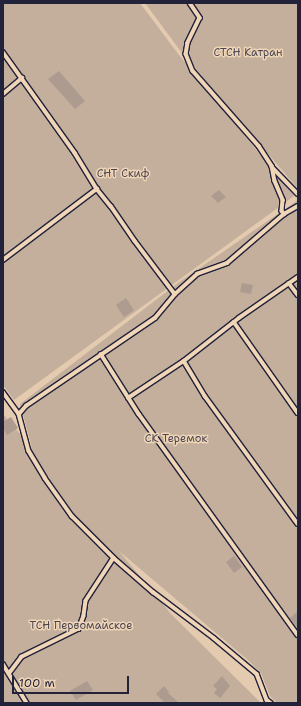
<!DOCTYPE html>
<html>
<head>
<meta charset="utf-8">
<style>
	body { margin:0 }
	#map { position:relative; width:301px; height:706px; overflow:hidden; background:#e4cbb0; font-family:"Shantell Sans",sans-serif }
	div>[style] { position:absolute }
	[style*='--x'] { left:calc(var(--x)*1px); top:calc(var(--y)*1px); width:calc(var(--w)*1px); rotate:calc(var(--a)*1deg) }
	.green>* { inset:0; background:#c3af9c }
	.building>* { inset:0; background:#ae9b8f }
	.roads { filter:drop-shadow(1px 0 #22223b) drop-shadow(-1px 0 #22223b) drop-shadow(0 1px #22223b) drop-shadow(0 -1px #22223b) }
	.service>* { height:3.5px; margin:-1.75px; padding:0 1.75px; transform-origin:1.75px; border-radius:1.75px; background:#f0d6b7 }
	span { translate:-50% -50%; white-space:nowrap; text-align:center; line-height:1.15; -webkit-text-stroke:3px #f0d6b7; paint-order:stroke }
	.park-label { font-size:11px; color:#4a4553 }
	.frame { position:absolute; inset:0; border:4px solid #22223b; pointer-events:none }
	.scale { position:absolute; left:12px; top:676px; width:117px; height:18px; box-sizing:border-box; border:2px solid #22223b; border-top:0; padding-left:5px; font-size:12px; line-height:14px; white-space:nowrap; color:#22223b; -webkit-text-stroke:3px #f0d6b7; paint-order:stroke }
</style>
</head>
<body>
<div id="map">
	<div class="green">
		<i style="clip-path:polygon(3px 3px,140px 3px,179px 55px,294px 196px,14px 400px,3px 385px)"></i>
		<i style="clip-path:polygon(145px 3px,298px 3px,298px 189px,179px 49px)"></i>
		<i style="clip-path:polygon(298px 200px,298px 703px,277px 703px,270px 696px,261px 673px,248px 660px,119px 551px,171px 614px,261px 703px,3px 703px,3px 414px,32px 448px,20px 404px,178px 283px)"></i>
	</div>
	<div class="building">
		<i style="clip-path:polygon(59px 71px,85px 101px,75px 109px,48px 79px)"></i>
		<i style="clip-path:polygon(219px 190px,226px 197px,218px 203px,211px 196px)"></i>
		<i style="clip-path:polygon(242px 283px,253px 285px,251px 294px,240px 292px)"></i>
		<i style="clip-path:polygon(126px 298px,134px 310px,124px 317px,116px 305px)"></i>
		<i style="clip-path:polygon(11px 417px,18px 428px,7px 435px,3px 428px,3px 422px)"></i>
		<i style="clip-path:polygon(234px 556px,242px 567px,234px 573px,226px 562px)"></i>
		<i style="clip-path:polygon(298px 611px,298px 628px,290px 618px)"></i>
		<i style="clip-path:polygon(222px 676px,230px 686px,220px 698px,214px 693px,217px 689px,213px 686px)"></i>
		<i style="clip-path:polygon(87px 681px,93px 690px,76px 700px,70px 691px)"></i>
		<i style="clip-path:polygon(164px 686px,169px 692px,168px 693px,179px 703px,165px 703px,156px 694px)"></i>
	</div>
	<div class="roads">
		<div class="service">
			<i style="--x:190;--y:3;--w:18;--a:56"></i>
			<i style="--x:200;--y:18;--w:28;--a:116"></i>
			<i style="--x:188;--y:43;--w:11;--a:100"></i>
			<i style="--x:186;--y:54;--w:18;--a:68"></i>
			<i style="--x:193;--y:71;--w:100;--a:48.7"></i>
			<i style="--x:259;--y:146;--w:24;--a:57"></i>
			<i style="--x:272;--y:166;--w:15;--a:79"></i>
			<i style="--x:275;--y:181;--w:21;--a:67"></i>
			<i style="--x:283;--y:200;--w:11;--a:95"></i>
			<i style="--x:282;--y:211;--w:4;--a:56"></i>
			<i style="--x:3;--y:52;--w:124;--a:54.5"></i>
			<i style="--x:75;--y:153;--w:42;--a:58.6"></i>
			<i style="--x:97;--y:189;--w:22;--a:51"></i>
			<i style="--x:111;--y:206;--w:42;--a:55.6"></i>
			<i style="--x:135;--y:241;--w:66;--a:53"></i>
			<i style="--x:3;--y:94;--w:25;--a:-40"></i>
			<i style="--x:272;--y:167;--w:37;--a:46"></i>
			<i style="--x:3;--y:260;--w:118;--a:-37.1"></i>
			<i style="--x:289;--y:283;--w:15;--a:53"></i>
			<i style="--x:234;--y:322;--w:111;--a:54.9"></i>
			<i style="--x:101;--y:354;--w:71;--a:57.7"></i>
			<i style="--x:139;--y:414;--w:272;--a:54.3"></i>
			<i style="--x:184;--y:361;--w:41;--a:59"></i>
			<i style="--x:205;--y:396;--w:158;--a:54"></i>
			<i style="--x:3;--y:392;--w:27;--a:54"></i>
			<i style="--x:19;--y:414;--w:38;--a:75"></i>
			<i style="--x:29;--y:451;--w:31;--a:59"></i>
			<i style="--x:45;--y:478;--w:47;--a:54.6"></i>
			<i style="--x:72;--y:516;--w:59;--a:45"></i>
			<i style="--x:114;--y:558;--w:51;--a:123.1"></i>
			<i style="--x:86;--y:601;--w:15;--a:98"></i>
			<i style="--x:84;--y:616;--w:14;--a:111"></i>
			<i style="--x:79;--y:629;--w:64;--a:153.8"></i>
			<i style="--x:22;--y:657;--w:21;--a:127"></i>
			<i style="--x:128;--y:398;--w:67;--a:-33.5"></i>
			<i style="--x:184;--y:361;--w:70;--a:-38"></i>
			<i style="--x:239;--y:318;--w:72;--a:-34.8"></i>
			<i style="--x:19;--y:414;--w:11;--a:-49"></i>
			<i style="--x:26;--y:406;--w:156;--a:-34.3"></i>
			<i style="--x:155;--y:318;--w:31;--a:-50"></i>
			<i style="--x:175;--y:294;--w:30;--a:-42"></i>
			<i style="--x:197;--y:274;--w:32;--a:-20"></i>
			<i style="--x:227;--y:263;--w:75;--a:-40.7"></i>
			<i style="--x:284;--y:214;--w:16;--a:-30"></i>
			<i style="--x:114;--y:558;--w:52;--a:41.1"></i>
			<i style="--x:153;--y:592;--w:76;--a:37"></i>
			<i style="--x:214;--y:638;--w:56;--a:39.9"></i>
			<i style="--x:257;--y:674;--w:28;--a:69"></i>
			<i style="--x:267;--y:700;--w:5;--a:37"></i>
			<i style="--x:3;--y:664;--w:46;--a:58.4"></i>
		</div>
	</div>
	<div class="park-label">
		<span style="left:248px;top:53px">СТСН Катран</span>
		<span style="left:123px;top:174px">СНТ Скиф</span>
		<span style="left:176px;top:439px">СК Теремок</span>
		<span style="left:81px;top:626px">ТСН Первомайское</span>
	</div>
	<div class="frame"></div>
	<div class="scale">100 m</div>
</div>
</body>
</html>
